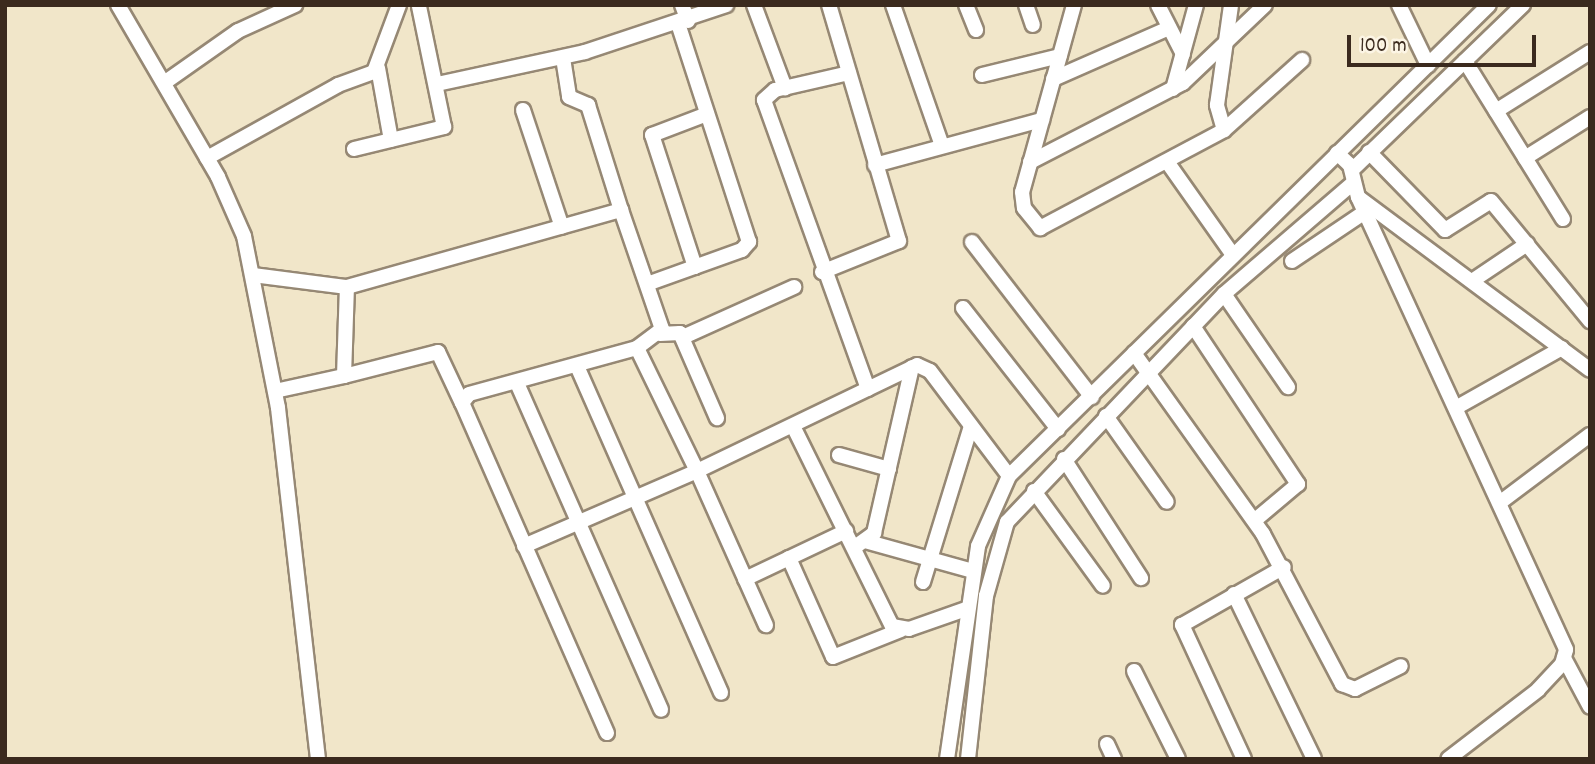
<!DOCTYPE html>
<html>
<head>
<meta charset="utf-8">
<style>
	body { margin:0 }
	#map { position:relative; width:1595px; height:764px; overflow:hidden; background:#f1e6c9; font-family:Dekko,sans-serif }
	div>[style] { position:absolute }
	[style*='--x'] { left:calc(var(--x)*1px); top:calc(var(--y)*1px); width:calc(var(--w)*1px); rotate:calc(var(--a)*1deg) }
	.roads { filter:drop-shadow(2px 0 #968874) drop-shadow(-2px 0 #968874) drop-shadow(0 2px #968874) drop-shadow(0 -2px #968874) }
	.minor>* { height:14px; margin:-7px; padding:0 7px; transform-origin:7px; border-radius:7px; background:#fff }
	span { translate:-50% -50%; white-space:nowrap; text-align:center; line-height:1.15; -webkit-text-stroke:6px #fcf5e5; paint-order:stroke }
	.frame { position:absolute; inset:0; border:7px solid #3b2a1e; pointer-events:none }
	.scale { position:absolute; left:1347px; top:35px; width:189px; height:32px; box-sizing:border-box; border:4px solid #3b2a1e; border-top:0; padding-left:9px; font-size:21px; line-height:24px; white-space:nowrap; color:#3b2a1e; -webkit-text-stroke:5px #fcf5e5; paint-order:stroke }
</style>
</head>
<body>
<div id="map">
	<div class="roads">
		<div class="minor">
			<i style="--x:118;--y:5;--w:199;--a:59.8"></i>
			<i style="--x:218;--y:177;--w:64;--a:66.2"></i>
			<i style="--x:244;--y:236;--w:175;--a:78.8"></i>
			<i style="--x:278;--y:408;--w:353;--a:83.5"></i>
			<i style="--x:682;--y:5;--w:17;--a:69"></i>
			<i style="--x:754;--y:5;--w:89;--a:69.5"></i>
			<i style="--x:893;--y:5;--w:149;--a:70.8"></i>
			<i style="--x:966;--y:5;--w:27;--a:68"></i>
			<i style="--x:1026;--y:5;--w:21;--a:71"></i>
			<i style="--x:1074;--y:5;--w:194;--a:105.5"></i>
			<i style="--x:1022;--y:192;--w:16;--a:83"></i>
			<i style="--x:1024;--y:208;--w:26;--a:51"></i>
			<i style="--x:1040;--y:228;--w:208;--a:-28"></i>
			<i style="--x:1224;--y:130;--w:105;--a:-41.9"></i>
			<i style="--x:1158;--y:5;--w:55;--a:63"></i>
			<i style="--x:1399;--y:5;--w:67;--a:64.2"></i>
			<i style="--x:563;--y:58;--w:39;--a:81"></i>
			<i style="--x:569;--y:97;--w:21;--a:23"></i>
			<i style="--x:588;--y:105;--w:110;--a:72.6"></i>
			<i style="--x:1465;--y:61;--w:186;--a:58.2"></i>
			<i style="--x:378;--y:68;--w:73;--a:79.8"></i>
			<i style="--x:849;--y:73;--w:76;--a:167.1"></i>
			<i style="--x:775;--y:90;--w:15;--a:138"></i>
			<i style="--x:764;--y:100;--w:307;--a:70.2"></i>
			<i style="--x:982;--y:75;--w:80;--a:-13.7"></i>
			<i style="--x:1053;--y:79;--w:127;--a:-23.7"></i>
			<i style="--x:164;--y:83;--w:90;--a:-35.1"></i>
			<i style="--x:238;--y:31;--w:63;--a:-24.5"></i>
			<i style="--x:437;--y:84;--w:151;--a:-12.2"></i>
			<i style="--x:585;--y:52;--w:149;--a:-18.4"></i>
			<i style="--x:1173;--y:89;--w:87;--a:-74.7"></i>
			<i style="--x:523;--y:110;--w:123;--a:71.6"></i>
			<i style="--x:1496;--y:111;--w:111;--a:-32.1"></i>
			<i style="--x:1224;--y:130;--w:26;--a:-106"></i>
			<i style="--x:1217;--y:105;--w:101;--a:-82"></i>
			<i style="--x:354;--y:149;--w:93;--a:-13.7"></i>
			<i style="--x:444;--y:127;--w:124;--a:-101.7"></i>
			<i style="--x:1369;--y:152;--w:109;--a:45.7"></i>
			<i style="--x:1445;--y:230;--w:54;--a:-32.2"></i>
			<i style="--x:1491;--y:201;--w:156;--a:50.5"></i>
			<i style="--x:1337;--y:153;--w:18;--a:43"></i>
			<i style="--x:1350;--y:165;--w:33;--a:76"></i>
			<i style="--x:1358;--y:197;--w:289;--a:36.7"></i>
			<i style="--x:207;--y:158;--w:150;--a:-29.1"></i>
			<i style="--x:338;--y:85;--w:38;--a:-20"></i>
			<i style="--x:374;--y:72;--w:72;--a:-69.5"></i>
			<i style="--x:1525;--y:158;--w:77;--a:-32.2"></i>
			<i style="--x:1030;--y:162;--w:172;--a:-27.3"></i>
			<i style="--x:1183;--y:83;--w:113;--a:-43.6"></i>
			<i style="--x:1168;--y:163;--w:113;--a:54.8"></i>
			<i style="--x:875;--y:165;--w:173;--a:-15.1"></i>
			<i style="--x:1352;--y:170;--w:238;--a:-44"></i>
			<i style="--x:1358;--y:197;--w:498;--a:65.3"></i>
			<i style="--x:1566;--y:650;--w:15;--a:106"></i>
			<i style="--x:1562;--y:664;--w:35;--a:133"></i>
			<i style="--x:1538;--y:690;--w:113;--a:142.5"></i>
			<i style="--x:972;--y:242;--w:196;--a:52.3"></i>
			<i style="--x:1292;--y:261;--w:88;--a:-33.9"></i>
			<i style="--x:695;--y:267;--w:139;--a:-108"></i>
			<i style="--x:652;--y:135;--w:59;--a:-20.9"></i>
			<i style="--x:822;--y:272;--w:83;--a:-21.9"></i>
			<i style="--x:899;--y:241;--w:246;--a:-106.5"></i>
			<i style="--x:253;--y:275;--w:95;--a:7.3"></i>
			<i style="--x:347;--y:287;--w:285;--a:-15.7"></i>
			<i style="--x:621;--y:210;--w:126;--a:71"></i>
			<i style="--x:662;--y:329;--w:31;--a:143"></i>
			<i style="--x:637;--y:348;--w:137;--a:64"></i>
			<i style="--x:697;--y:471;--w:244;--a:-25.7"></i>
			<i style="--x:917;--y:365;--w:14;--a:25"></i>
			<i style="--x:930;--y:371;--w:131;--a:53"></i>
			<i style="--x:1475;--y:279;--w:63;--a:-33.9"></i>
			<i style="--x:647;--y:284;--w:101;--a:-19.7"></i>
			<i style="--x:742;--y:250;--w:11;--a:-49"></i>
			<i style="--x:749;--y:242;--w:229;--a:-108"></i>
			<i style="--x:1224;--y:294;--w:113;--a:55.5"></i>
			<i style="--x:963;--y:308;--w:154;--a:51.9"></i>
			<i style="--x:1193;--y:326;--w:190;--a:56.4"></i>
			<i style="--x:1298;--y:484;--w:57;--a:139.9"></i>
			<i style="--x:660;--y:334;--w:20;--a:-3"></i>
			<i style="--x:680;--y:333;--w:93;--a:66.5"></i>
			<i style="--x:683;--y:337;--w:122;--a:-24.2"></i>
			<i style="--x:1134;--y:353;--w:222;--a:54.5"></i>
			<i style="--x:1263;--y:534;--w:170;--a:62.2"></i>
			<i style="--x:1342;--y:684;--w:14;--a:21"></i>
			<i style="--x:1355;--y:689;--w:51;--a:-26.6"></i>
			<i style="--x:577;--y:366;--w:357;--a:66.2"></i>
			<i style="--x:344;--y:376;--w:97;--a:-14.3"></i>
			<i style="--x:438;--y:352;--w:56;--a:64.8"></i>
			<i style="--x:517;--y:383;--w:357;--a:66.2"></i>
			<i style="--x:275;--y:391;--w:71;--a:-12.3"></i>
			<i style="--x:344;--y:376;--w:89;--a:-88.1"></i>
			<i style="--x:1459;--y:406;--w:118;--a:-29.4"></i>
			<i style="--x:1106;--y:416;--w:105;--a:54.7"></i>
			<i style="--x:793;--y:426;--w:223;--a:63.7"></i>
			<i style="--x:892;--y:626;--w:17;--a:10"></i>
			<i style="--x:909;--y:629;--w:60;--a:-19.3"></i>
			<i style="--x:839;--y:455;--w:52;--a:15.6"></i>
			<i style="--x:1064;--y:459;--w:142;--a:57.1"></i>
			<i style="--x:1034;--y:491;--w:117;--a:54"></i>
			<i style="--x:1502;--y:501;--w:110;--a:-36.9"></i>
			<i style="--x:865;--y:541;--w:112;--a:15.5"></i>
			<i style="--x:524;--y:546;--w:189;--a:-23.4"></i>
			<i style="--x:697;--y:471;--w:169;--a:65.9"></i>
			<i style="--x:855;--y:547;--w:24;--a:-36"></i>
			<i style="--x:874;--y:533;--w:170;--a:-77.1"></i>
			<i style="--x:789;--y:558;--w:108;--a:66"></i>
			<i style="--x:833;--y:657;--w:73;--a:-21.7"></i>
			<i style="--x:745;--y:579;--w:112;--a:-25.4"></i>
			<i style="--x:923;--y:582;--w:163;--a:-72.9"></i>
			<i style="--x:1234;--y:594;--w:183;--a:64.1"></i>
			<i style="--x:1564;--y:658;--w:55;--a:62"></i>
			<i style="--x:1134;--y:671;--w:98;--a:63.4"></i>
			<i style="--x:607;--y:733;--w:360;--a:-113.7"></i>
			<i style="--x:462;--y:403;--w:11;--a:-52"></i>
			<i style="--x:469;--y:394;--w:174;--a:-15.3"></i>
			<i style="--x:1107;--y:744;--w:17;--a:65"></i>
			<i style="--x:947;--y:759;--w:215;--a:-81.7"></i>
			<i style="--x:978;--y:546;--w:77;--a:-66.1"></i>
			<i style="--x:1009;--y:476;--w:672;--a:-44.46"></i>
			<i style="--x:968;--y:759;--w:164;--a:-83.7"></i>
			<i style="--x:986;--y:596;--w:77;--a:-74.2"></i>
			<i style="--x:1007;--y:522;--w:315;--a:-46.4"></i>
			<i style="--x:1224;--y:294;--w:169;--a:-40.7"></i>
			<i style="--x:1244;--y:759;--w:148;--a:-114.8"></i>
			<i style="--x:1182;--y:625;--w:117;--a:-29.6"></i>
		</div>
	</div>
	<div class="frame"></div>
	<div class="scale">100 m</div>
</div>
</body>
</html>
